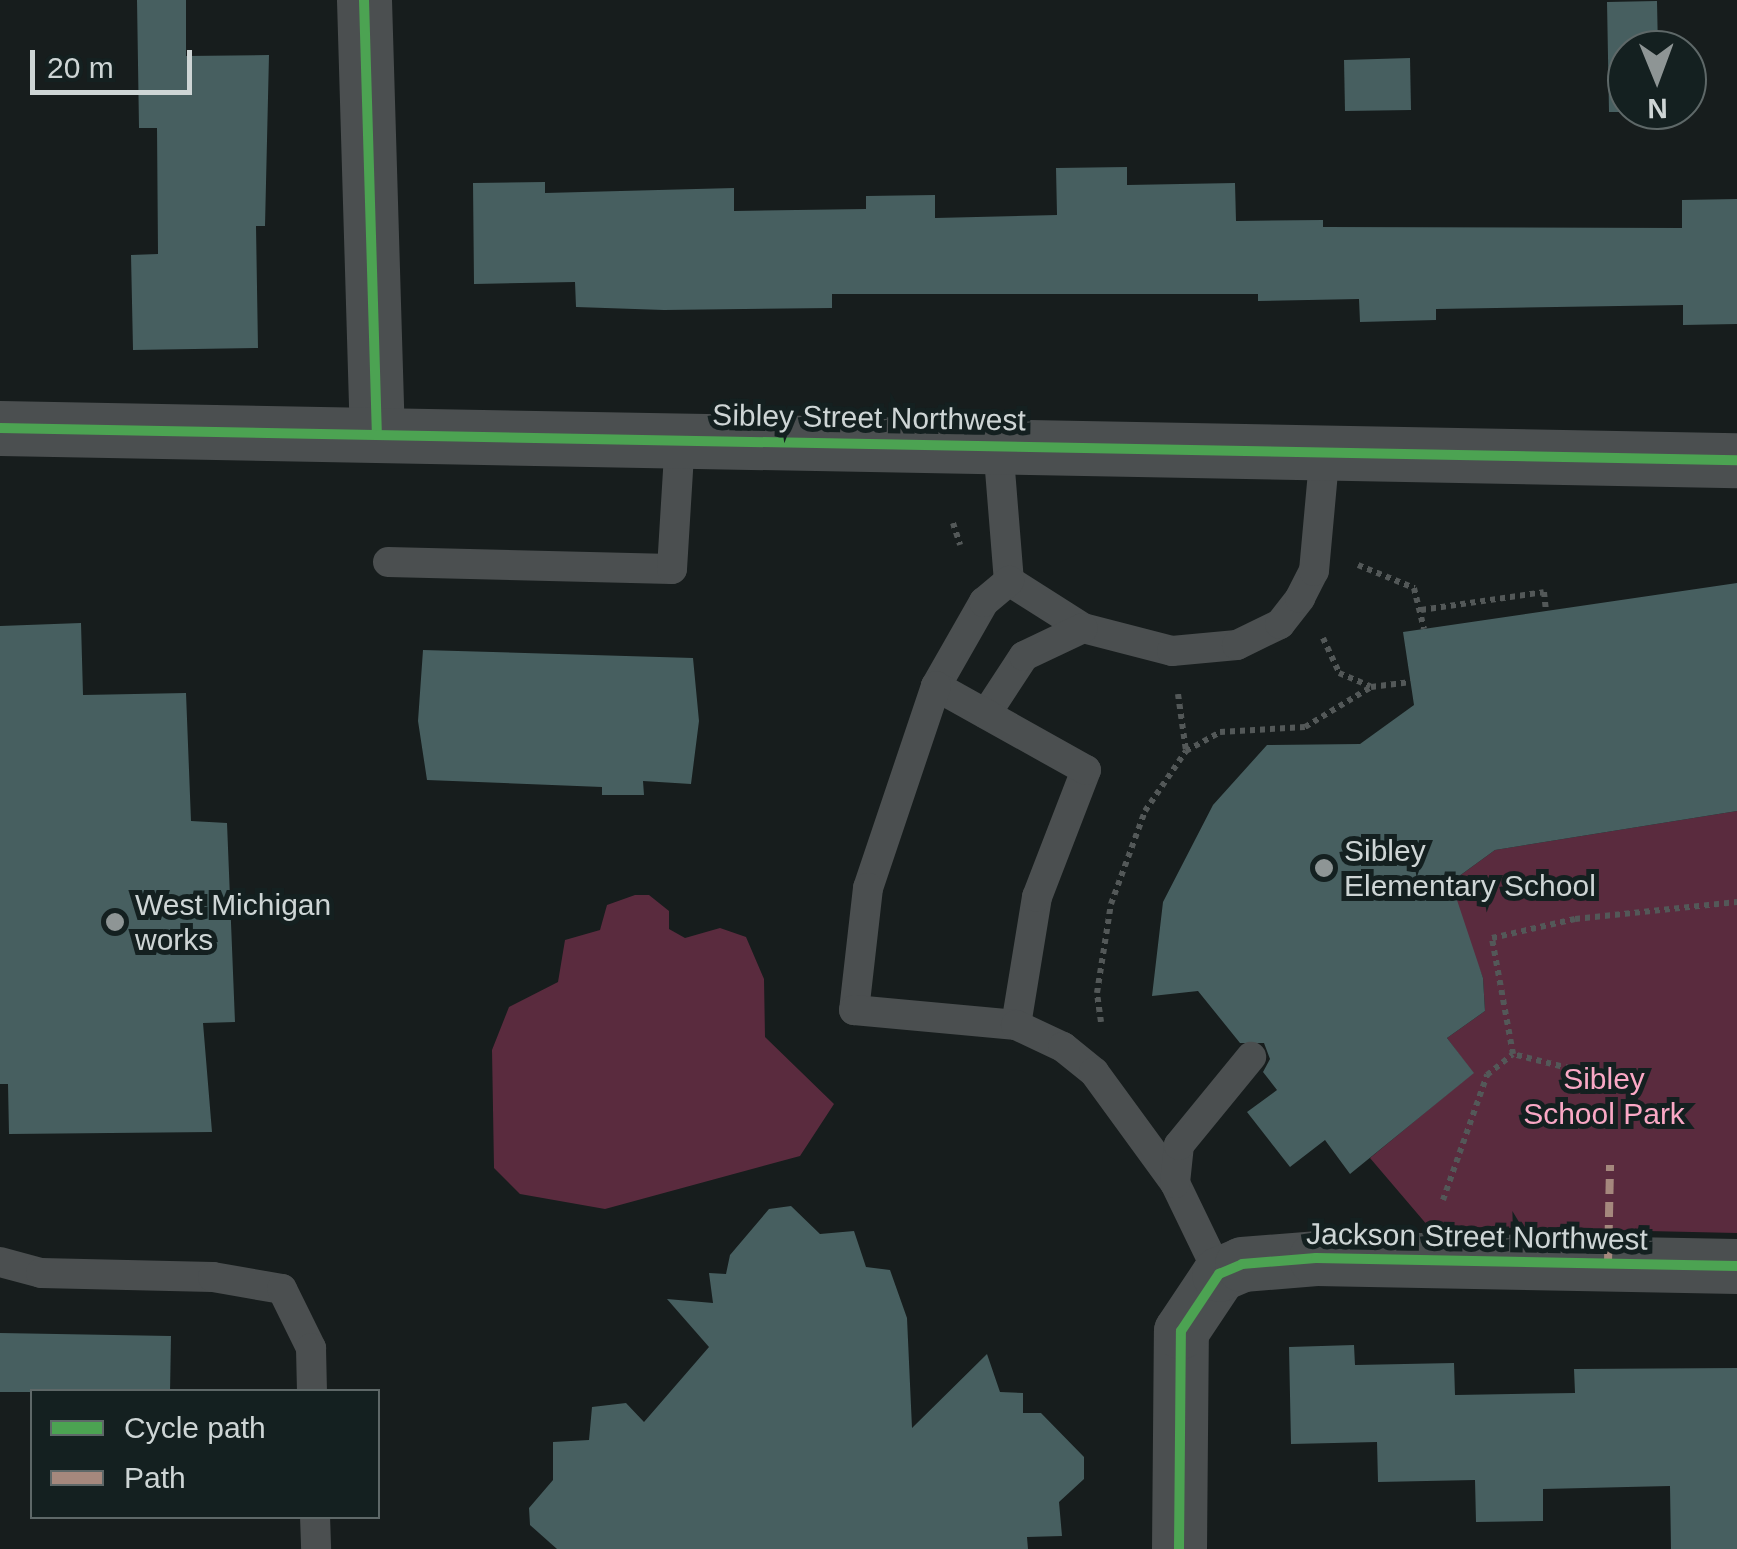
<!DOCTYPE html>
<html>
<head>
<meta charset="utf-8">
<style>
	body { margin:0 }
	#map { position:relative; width:1737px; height:1549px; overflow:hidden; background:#171d1d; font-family:Helvetica,sans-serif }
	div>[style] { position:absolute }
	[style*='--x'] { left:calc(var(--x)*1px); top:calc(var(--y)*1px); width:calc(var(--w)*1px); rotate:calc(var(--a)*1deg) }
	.green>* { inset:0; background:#5a2b3e }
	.building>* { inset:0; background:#475f60 }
	.path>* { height:6px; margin-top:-3px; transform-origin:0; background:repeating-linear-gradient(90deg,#535858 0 5px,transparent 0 10px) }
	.lane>* { height:30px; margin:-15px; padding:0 15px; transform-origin:15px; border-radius:15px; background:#4b4f50 }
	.street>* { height:55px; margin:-27.5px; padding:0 27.5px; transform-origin:27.5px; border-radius:27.5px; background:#4b4f50 }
	.quiet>* { height:8px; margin-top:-4px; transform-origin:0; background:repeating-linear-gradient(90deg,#a5887d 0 15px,transparent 0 23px) }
	.cycleway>* { height:10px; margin:-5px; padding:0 5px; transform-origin:5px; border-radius:5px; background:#4ca352 }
	.dots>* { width:28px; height:28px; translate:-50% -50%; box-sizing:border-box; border:5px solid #142020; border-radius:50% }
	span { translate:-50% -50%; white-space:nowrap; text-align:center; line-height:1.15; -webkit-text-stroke:10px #142020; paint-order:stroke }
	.street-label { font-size:30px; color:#ced5d5 }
	.poi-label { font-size:30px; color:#ced5d5 }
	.left { translate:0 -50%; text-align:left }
	.park-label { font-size:30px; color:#faa8c5 }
	.legend { position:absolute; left:30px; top:1389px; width:350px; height:130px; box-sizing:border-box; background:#142020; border:2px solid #5e6868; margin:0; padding:12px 18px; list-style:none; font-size:30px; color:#ced5d5 }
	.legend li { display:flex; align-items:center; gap:20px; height:50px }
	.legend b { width:50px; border:2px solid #5e6868 }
	.north { position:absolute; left:1607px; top:30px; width:100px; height:100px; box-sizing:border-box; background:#142020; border:2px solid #5e6868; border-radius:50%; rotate:179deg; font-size:28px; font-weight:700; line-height:40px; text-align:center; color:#ced5d5 }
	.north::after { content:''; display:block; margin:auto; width:35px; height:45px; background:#8e9595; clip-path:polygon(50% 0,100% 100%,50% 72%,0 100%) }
	.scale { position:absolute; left:30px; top:50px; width:162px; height:45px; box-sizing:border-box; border:5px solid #ced5d5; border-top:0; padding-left:12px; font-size:30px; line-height:35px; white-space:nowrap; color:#ced5d5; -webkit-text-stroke:8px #142020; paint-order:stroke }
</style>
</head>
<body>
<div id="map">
	<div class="green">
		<i style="clip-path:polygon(1737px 811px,1737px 1233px,1428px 1226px,1370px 1158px,1473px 1073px,1447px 1038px,1485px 1011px,1483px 978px,1447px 885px,1495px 850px)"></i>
		<i style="clip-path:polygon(635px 895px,649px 895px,669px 911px,669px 929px,685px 938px,720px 928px,746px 937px,764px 979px,765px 1037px,834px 1104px,800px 1156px,605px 1209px,520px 1194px,494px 1168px,492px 1050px,509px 1007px,558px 982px,565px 940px,600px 930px,607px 905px)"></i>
	</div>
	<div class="building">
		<i style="clip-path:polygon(137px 0,186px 0,186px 56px,269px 55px,265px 226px,256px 226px,258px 348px,133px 350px,131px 255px,158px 254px,157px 128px,139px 128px)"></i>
		<i style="clip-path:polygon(1657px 1px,1658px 50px,1627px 50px,1627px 110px,1659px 112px,1609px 112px,1607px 2px)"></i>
		<i style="clip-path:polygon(1410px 58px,1411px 110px,1345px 111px,1344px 60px)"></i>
		<i style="clip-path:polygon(1127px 167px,1127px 185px,1235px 183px,1236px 221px,1323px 220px,1323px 227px,1682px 228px,1682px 200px,1737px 199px,1737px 324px,1683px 325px,1683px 305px,1436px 309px,1436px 320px,1360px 322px,1359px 299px,1258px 301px,1258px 294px,832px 294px,832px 308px,664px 310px,576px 307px,575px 282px,474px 284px,473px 183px,545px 182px,545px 193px,734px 188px,734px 211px,866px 209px,866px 196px,935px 195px,935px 218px,1057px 215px,1056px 168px)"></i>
		<i style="clip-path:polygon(1737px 583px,1737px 811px,1495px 850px,1451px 882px,1483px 978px,1485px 1011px,1447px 1038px,1474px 1073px,1350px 1174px,1325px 1140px,1290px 1167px,1247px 1112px,1277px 1090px,1263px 1072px,1270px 1059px,1264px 1043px,1240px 1043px,1198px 991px,1152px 996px,1163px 902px,1213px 805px,1267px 745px,1360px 744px,1414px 705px,1403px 632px)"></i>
		<i style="clip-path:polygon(81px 623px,83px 695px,186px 693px,191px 821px,227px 823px,235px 1022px,203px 1023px,212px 1132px,9px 1134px,8px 1084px,0 1084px,0 626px)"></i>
		<i style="clip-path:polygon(423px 650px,693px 658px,699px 721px,691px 784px,643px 781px,644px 795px,602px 795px,602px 787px,427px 780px,418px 721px)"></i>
		<i style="clip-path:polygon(791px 1206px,820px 1234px,854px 1231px,866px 1267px,890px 1270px,907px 1318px,912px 1428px,987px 1354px,1000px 1392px,1023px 1393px,1023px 1413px,1041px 1413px,1084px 1457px,1084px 1479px,1059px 1502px,1062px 1536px,1027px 1537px,1028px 1549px,557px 1549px,530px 1525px,529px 1508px,553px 1480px,553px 1442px,589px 1440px,592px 1407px,626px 1403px,644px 1422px,709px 1347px,667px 1299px,713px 1303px,709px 1273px,726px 1274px,730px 1255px,769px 1209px)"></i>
		<i style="clip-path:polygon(0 1333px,171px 1336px,170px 1392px,0 1392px)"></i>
		<i style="clip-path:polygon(1354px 1345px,1355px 1365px,1454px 1363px,1455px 1395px,1575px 1393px,1574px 1369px,1737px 1368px,1737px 1549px,1671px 1549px,1670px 1486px,1543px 1489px,1543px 1521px,1476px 1522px,1475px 1480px,1378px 1482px,1377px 1442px,1291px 1444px,1289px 1347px)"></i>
	</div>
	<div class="path">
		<i style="--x:953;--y:523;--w:23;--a:72"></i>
		<i style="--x:1358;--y:565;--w:61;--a:22.3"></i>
		<i style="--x:1414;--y:588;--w:42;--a:76.3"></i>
		<i style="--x:1421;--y:610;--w:124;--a:-8.3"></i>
		<i style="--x:1544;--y:592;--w:20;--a:84"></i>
		<i style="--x:1323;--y:638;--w:38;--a:65"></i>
		<i style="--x:1339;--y:673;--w:34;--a:23"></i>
		<i style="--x:1178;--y:694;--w:58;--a:82"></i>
		<i style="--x:1101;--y:1022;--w:29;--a:-98"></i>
		<i style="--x:1097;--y:993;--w:90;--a:-81.1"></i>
		<i style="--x:1111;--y:904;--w:99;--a:-69.9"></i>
		<i style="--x:1145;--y:811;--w:73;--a:-55.7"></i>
		<i style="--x:1186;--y:751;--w:39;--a:-29"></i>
		<i style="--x:1220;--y:732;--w:85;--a:-3.4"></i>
		<i style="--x:1305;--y:727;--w:77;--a:-31.2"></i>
		<i style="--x:1371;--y:687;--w:40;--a:-7.1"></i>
		<i style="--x:1580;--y:1071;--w:69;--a:-165.8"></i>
		<i style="--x:1513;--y:1054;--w:118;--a:-100.3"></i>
		<i style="--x:1492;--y:938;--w:85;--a:-12.9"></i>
		<i style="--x:1575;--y:919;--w:163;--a:-6"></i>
		<i style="--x:1443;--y:1200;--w:133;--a:-70.6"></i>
		<i style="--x:1487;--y:1075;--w:33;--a:-39"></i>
	</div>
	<div class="lane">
		<i style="--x:998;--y:445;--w:136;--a:85.4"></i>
		<i style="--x:1009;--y:581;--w:88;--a:32.4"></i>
		<i style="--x:1083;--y:628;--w:92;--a:14.5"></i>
		<i style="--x:1172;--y:651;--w:65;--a:-5.3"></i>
		<i style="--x:1237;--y:645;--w:48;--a:-26"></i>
		<i style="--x:1280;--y:624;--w:33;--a:-52"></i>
		<i style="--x:1300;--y:598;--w:30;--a:-63"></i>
		<i style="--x:1314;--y:571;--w:121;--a:-84.8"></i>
		<i style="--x:388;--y:562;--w:284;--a:1.4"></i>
		<i style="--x:672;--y:569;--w:130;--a:-86.5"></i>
		<i style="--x:936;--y:686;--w:97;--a:-60.3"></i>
		<i style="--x:984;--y:602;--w:33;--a:-40"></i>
		<i style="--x:986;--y:714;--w:69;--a:-56.8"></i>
		<i style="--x:1024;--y:656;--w:65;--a:-25.4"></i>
		<i style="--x:1016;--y:1025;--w:130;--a:-80.7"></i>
		<i style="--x:1037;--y:897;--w:136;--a:-68.9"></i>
		<i style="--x:1086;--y:770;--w:172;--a:-150.8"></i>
		<i style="--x:936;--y:686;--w:213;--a:108.6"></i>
		<i style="--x:868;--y:888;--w:123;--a:96.5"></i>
		<i style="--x:854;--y:1010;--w:163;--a:5.3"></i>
		<i style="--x:1016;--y:1025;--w:52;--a:25.1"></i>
		<i style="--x:1063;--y:1047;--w:40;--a:39"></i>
		<i style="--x:1094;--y:1072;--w:137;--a:53.9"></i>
		<i style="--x:1175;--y:1183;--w:101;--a:64.2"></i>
		<i style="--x:1175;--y:1183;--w:38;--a:-84"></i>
		<i style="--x:1179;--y:1145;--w:114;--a:-50.7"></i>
		<i style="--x:0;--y:1262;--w:42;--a:15"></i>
		<i style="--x:41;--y:1273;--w:172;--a:1.3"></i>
		<i style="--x:213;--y:1277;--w:70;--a:9.9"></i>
		<i style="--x:282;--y:1289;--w:66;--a:63.8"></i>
		<i style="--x:311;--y:1348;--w:44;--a:88.7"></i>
		<i style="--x:315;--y:1516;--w:33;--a:88"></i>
	</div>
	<div class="street">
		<i style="--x:364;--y:0;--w:433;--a:88.3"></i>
		<i style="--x:0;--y:428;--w:1737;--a:1.06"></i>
		<i style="--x:1179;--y:1549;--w:218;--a:-89.5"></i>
		<i style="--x:1181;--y:1331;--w:69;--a:-56.3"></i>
		<i style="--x:1219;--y:1274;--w:25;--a:-23"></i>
		<i style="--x:1242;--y:1264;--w:74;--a:-4.6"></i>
		<i style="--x:1316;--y:1258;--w:421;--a:1.1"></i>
	</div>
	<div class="quiet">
		<i style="--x:1608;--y:1263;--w:98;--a:-88.8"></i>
	</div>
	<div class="cycleway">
		<i style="--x:364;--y:0;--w:433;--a:88.3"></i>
		<i style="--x:0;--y:428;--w:1737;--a:1.06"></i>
		<i style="--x:1179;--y:1549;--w:218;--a:-89.5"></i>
		<i style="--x:1181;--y:1331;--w:69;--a:-56.3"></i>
		<i style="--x:1219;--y:1274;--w:25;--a:-23"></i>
		<i style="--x:1242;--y:1264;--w:74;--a:-4.6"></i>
		<i style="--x:1316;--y:1258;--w:421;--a:1.1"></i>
	</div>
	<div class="dots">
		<i style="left:1324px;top:868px;background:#8e9595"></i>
		<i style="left:115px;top:922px;background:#8e9595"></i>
	</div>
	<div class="street-label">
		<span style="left:869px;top:418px;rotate:1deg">Sibley Street Northwest</span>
		<span style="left:1477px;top:1237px;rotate:1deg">Jackson Street Northwest</span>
	</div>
	<div class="poi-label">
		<span class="left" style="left:1344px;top:868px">Sibley<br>Elementary School</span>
		<span class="left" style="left:135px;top:922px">West Michigan<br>works</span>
	</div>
	<div class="park-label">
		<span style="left:1604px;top:1096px">Sibley<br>School Park</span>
	</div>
	<ul class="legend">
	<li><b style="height:12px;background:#4ca352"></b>Cycle path</li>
	<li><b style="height:12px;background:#a5887d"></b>Path</li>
	</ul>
	<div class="north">N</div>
	<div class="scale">20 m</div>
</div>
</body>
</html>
